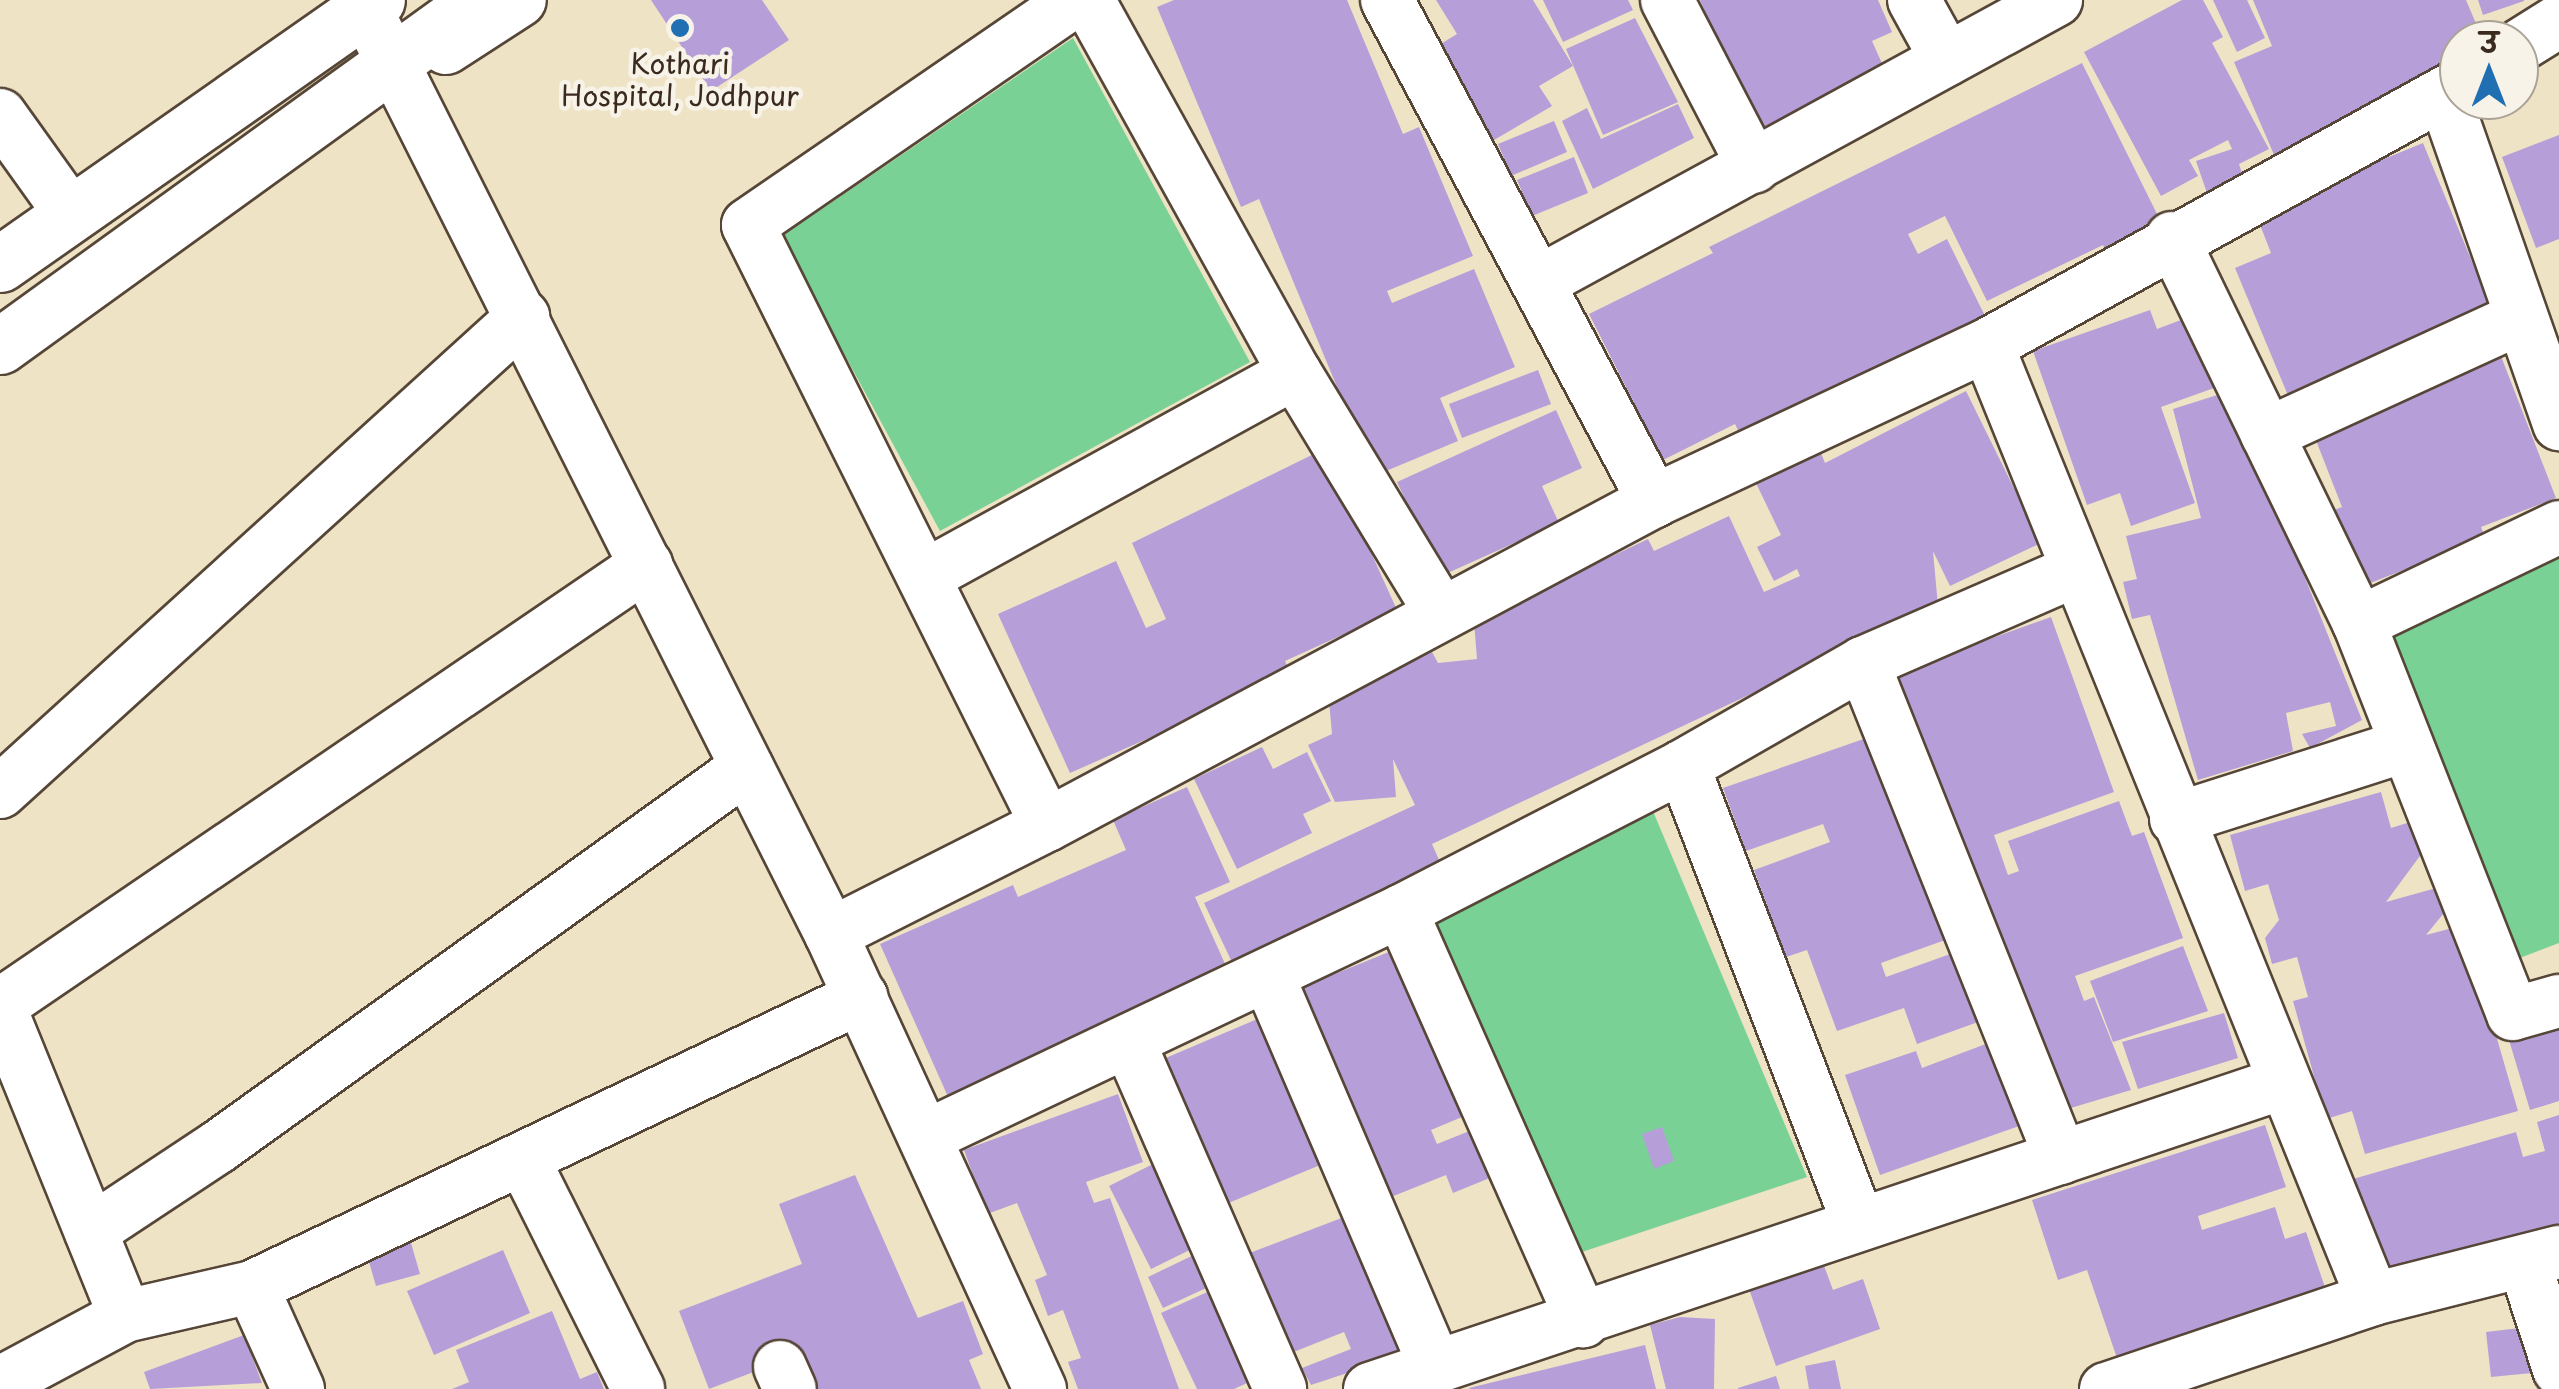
<!DOCTYPE html>
<html>
<head>
<meta charset="utf-8">
<style>
	body { margin:0 }
	#map { position:relative; width:2559px; height:1389px; overflow:hidden; background:#efe3c6; font-family:"Playpen Sans","Playpen Sans Deva",sans-serif }
	div>[style] { position:absolute }
	[style*='--x'] { left:calc(var(--x)*1px); top:calc(var(--y)*1px); width:calc(var(--w)*1px); rotate:calc(var(--a)*1deg) }
	.green>* { inset:0; background:#79d196 }
	.building>* { inset:0; background:#b69ed9 }
	.roads { filter:drop-shadow(2px 0 #564637) drop-shadow(-2px 0 #564637) drop-shadow(0 2px #564637) drop-shadow(0 -2px #564637) }
	.minor>* { height:52px; margin:-26px; padding:0 26px; transform-origin:26px; border-radius:26px; background:#fff }
	.secondary>* { height:55px; margin:-27.5px; padding:0 27.5px; transform-origin:27.5px; border-radius:27.5px; background:#fff }
	.dots>* { width:28px; height:28px; translate:-50% -50%; box-sizing:border-box; border:5px solid #f7f3e8; border-radius:50% }
	span { translate:-50% -50%; white-space:nowrap; text-align:center; line-height:1.15; -webkit-text-stroke:9px #f7f3e8; paint-order:stroke }
	.poi-label { font-size:28px; color:#3b2a1e }
	.north { position:absolute; left:2439px; top:20px; width:100px; height:100px; box-sizing:border-box; background:#f7f3e8; border:2px solid #aca397; border-radius:50%; rotate:0deg; font-size:28px; font-weight:700; line-height:40px; text-align:center; color:#3b2a1e }
	.north::after { content:''; display:block; margin:auto; width:35px; height:45px; background:#1f6fb2; clip-path:polygon(50% 0,100% 100%,50% 72%,0 100%) }
</style>
</head>
<body>
<div id="map">
	<div class="green">
		<i style="clip-path:polygon(1073px 38px,1250px 362px,940px 531px,781px 237px)"></i>
		<i style="clip-path:polygon(2559px 553px,2559px 943px,2504px 964px,2367px 615px)"></i>
		<i style="clip-path:polygon(1639px 778px,1807px 1177px,1576px 1254px,1399px 892px)"></i>
	</div>
	<div class="building">
		<i style="clip-path:polygon(651px 0,762px 0,789px 40px,711px 91px)"></i>
		<i style="clip-path:polygon(1174px 0,1347px 0,1403px 134px,1419px 127px,1473px 256px,1387px 291px,1392px 303px,1474px 269px,1515px 367px,1440px 398px,1458px 441px,1374px 476px,1259px 199px,1241px 207px,1157px 7px)"></i>
		<i style="clip-path:polygon(1436px 0,1533px 0,1573px 66px,1539px 86px,1552px 106px,1489px 143px,1456px 90px,1464px 85px,1439px 45px,1457px 34px)"></i>
		<i style="clip-path:polygon(1543px 0,1628px 0,1633px 10px,1563px 42px)"></i>
		<i style="clip-path:polygon(1700px 0,1878px 0,1892px 32px,1872px 41px,1888px 77px,1757px 132px)"></i>
		<i style="clip-path:polygon(2182px 0,2203px 0,2223px 37px,2212px 43px,2269px 149px,2239px 164px,2245px 183px,2208px 196px,2196px 161px,2232px 149px,2228px 140px,2189px 160px,2198px 176px,2161px 196px,2084px 52px)"></i>
		<i style="clip-path:polygon(2213px 0,2247px 0,2265px 38px,2237px 52px)"></i>
		<i style="clip-path:polygon(2253px 0,2466px 0,2483px 40px,2459px 40px,2459px 71px,2275px 157px,2234px 62px,2272px 46px)"></i>
		<i style="clip-path:polygon(2478px 0,2524px 0,2524px 1px,2483px 15px)"></i>
		<i style="clip-path:polygon(1635px 18px,1678px 102px,1603px 135px,1566px 49px)"></i>
		<i style="clip-path:polygon(2082px 63px,2164px 228px,2108px 255px,2103px 245px,1987px 301px,1945px 216px,1908px 234px,1918px 254px,1947px 239px,1986px 318px,1744px 443px,1735px 424px,1663px 460px,1589px 314px,1713px 253px,1709px 247px)"></i>
		<i style="clip-path:polygon(1678px 104px,1694px 138px,1593px 189px,1562px 121px,1587px 108px,1601px 139px)"></i>
		<i style="clip-path:polygon(1554px 121px,1567px 152px,1511px 176px,1498px 144px)"></i>
		<i style="clip-path:polygon(2559px 135px,2559px 239px,2536px 248px,2502px 157px)"></i>
		<i style="clip-path:polygon(2423px 143px,2494px 315px,2289px 398px,2235px 268px,2271px 253px,2255px 212px)"></i>
		<i style="clip-path:polygon(1574px 157px,1588px 193px,1532px 216px,1517px 180px)"></i>
		<i style="clip-path:polygon(2150px 310px,2157px 329px,2202px 312px,2228px 383px,2161px 407px,2195px 503px,2131px 526px,2120px 493px,2087px 505px,2033px 351px)"></i>
		<i style="clip-path:polygon(2499px 351px,2556px 498px,2481px 527px,2485px 538px,2355px 589px,2326px 513px,2342px 507px,2310px 425px)"></i>
		<i style="clip-path:polygon(1538px 370px,1551px 404px,1462px 438px,1449px 404px)"></i>
		<i style="clip-path:polygon(1966px 391px,2041px 543px,1950px 586px,1933px 551px,1938px 606px,1432px 844px,1440px 862px,1305px 925px,1312px 941px,1238px 975px,1204px 903px,1415px 805px,1393px 759px,1396px 797px,1335px 802px,1308px 745px,1332px 734px,1329px 701px,1432px 652px,1438px 663px,1477px 659px,1474px 622px,1648px 539px,1654px 551px,1729px 516px,1764px 592px,1800px 576px,1797px 569px,1774px 581px,1757px 547px,1781px 535px,1754px 479px,1819px 448px,1825px 463px)"></i>
		<i style="clip-path:polygon(2230px 391px,2362px 720px,2310px 748px,2302px 734px,2336px 726px,2330px 702px,2286px 713px,2293px 751px,2198px 780px,2150px 615px,2132px 619px,2123px 582px,2137px 579px,2126px 536px,2201px 518px,2173px 409px)"></i>
		<i style="clip-path:polygon(1556px 410px,1582px 468px,1542px 486px,1559px 523px,1441px 576px,1397px 482px)"></i>
		<i style="clip-path:polygon(1324px 449px,1397px 610px,1285px 661px,1291px 675px,1070px 773px,998px 614px,1116px 561px,1146px 628px,1166px 619px,1132px 543px)"></i>
		<i style="clip-path:polygon(2051px 617px,2114px 792px,1994px 835px,2008px 875px,2019px 871px,2008px 841px,2119px 801px,2132px 836px,2144px 832px,2183px 938px,2075px 976px,2084px 1001px,2094px 997px,2131px 1090px,2054px 1113px,1881px 678px)"></i>
		<i style="clip-path:polygon(1875px 735px,1948px 939px,1881px 963px,1886px 977px,1967px 948px,1992px 1017px,1917px 1044px,1904px 1008px,1837px 1031px,1807px 950px,1786px 957px,1754px 870px,1830px 842px,1823px 824px,1746px 851px,1723px 788px)"></i>
		<i style="clip-path:polygon(1262px 747px,1273px 769px,1307px 752px,1331px 801px,1303px 814px,1312px 833px,1237px 869px,1194px 779px)"></i>
		<i style="clip-path:polygon(1187px 787px,1230px 882px,1195px 897px,1230px 975px,949px 1099px,880px 944px,1013px 885px,1018px 897px,1126px 850px,1113px 820px)"></i>
		<i style="clip-path:polygon(2381px 792px,2391px 828px,2420px 819px,2428px 845px,2386px 902px,2447px 885px,2452px 903px,2426px 935px,2464px 925px,2518px 1111px,2365px 1154px,2352px 1111px,2326px 1119px,2293px 1001px,2308px 997px,2297px 957px,2272px 964px,2265px 938px,2279px 920px,2268px 884px,2245px 891px,2230px 835px)"></i>
		<i style="clip-path:polygon(1406px 945px,1474px 1112px,1431px 1130px,1437px 1144px,1477px 1128px,1497px 1175px,1453px 1193px,1446px 1175px,1386px 1199px,1293px 991px)"></i>
		<i style="clip-path:polygon(2183px 946px,2208px 1011px,2113px 1042px,2090px 981px)"></i>
		<i style="clip-path:polygon(2224px 1013px,2238px 1058px,2138px 1089px,2122px 1042px)"></i>
		<i style="clip-path:polygon(1262px 1017px,1330px 1161px,1226px 1204px,1161px 1060px)"></i>
		<i style="clip-path:polygon(2559px 1025px,2559px 1101px,2530px 1110px,2509px 1040px)"></i>
		<i style="clip-path:polygon(1991px 1042px,2022px 1125px,1880px 1175px,1845px 1075px,1916px 1051px,1922px 1068px)"></i>
		<i style="clip-path:polygon(1118px 1094px,1143px 1162px,1086px 1182px,1094px 1203px,1110px 1198px,1179px 1389px,1078px 1389px,1068px 1362px,1081px 1358px,1063px 1310px,1048px 1316px,1035px 1280px,1047px 1275px,1017px 1203px,987px 1214px,964px 1150px)"></i>
		<i style="clip-path:polygon(2559px 1115px,2559px 1233px,2383px 1280px,2353px 1179px,2516px 1132px,2523px 1157px,2545px 1151px,2537px 1122px)"></i>
		<i style="clip-path:polygon(2265px 1125px,2286px 1187px,2198px 1216px,2202px 1230px,2275px 1207px,2285px 1239px,2306px 1232px,2328px 1296px,2120px 1367px,2087px 1270px,2058px 1280px,2032px 1200px)"></i>
		<i style="clip-path:polygon(1662px 1127px,1674px 1161px,1654px 1169px,1642px 1134px)"></i>
		<i style="clip-path:polygon(1163px 1159px,1204px 1243px,1151px 1269px,1109px 1186px)"></i>
		<i style="clip-path:polygon(855px 1175px,918px 1318px,963px 1301px,983px 1354px,969px 1360px,981px 1389px,806px 1389px,793px 1357px,709px 1389px,679px 1311px,802px 1264px,779px 1204px)"></i>
		<i style="clip-path:polygon(1360px 1211px,1414px 1351px,1311px 1385px,1302px 1368px,1351px 1349px,1344px 1332px,1286px 1355px,1247px 1254px)"></i>
		<i style="clip-path:polygon(411px 1243px,420px 1274px,376px 1286px,367px 1255px)"></i>
		<i style="clip-path:polygon(503px 1250px,530px 1313px,434px 1355px,407px 1291px)"></i>
		<i style="clip-path:polygon(1202px 1251px,1217px 1283px,1163px 1308px,1148px 1277px)"></i>
		<i style="clip-path:polygon(1823px 1263px,1833px 1290px,1863px 1279px,1880px 1329px,1776px 1366px,1749px 1289px)"></i>
		<i style="clip-path:polygon(1214px 1289px,1256px 1379px,1234px 1389px,1197px 1389px,1161px 1313px)"></i>
		<i style="clip-path:polygon(552px 1311px,580px 1379px,597px 1372px,604px 1389px,452px 1389px,469px 1382px,456px 1350px)"></i>
		<i style="clip-path:polygon(1680px 1317px,1715px 1319px,1714px 1389px,1666px 1389px,1650px 1325px)"></i>
		<i style="clip-path:polygon(2537px 1326px,2542px 1372px,2491px 1377px,2486px 1332px)"></i>
		<i style="clip-path:polygon(244px 1335px,262px 1383px,150px 1389px,144px 1372px)"></i>
		<i style="clip-path:polygon(1645px 1345px,1656px 1389px,1470px 1389px,1469px 1388px)"></i>
		<i style="clip-path:polygon(1835px 1360px,1841px 1389px,1809px 1389px,1805px 1366px)"></i>
		<i style="clip-path:polygon(1776px 1376px,1780px 1389px,1738px 1389px,1738px 1388px)"></i>
	</div>
	<div class="roads">
		<div class="minor">
			<i style="--x:1088;--y:0;--w:427;--a:61"></i>
			<i style="--x:1295;--y:373;--w:281;--a:58.7"></i>
			<i style="--x:1387;--y:0;--w:568;--a:61.95"></i>
			<i style="--x:1667;--y:0;--w:188;--a:62.5"></i>
			<i style="--x:1914;--y:0;--w:68;--a:61.2"></i>
			<i style="--x:365;--y:8;--w:1037;--a:63.29"></i>
			<i style="--x:831;--y:934;--w:501;--a:65.33"></i>
			<i style="--x:2519;--y:46;--w:47;--a:-32"></i>
			<i style="--x:446;--y:48;--w:88;--a:-33"></i>
			<i style="--x:2444;--y:95;--w:349;--a:70.7"></i>
			<i style="--x:0;--y:115;--w:122;--a:54.4"></i>
			<i style="--x:2172;--y:238;--w:428;--a:64.1"></i>
			<i style="--x:2359;--y:623;--w:420;--a:68.5"></i>
			<i style="--x:2513;--y:1014;--w:48;--a:-15.8"></i>
			<i style="--x:1539;--y:282;--w:589;--a:-28.61"></i>
			<i style="--x:1987;--y:345;--w:1029;--a:67.97"></i>
			<i style="--x:2267;--y:434;--w:276;--a:-24.6"></i>
			<i style="--x:925;--y:576;--w:422;--a:-28.8"></i>
			<i style="--x:2359;--y:623;--w:222;--a:-25.6"></i>
			<i style="--x:1863;--y:663;--w:533;--a:68.2"></i>
			<i style="--x:1683;--y:766;--w:488;--a:69"></i>
			<i style="--x:0;--y:792;--w:707;--a:-42.25"></i>
			<i style="--x:2176;--y:819;--w:240;--a:-17.7"></i>
			<i style="--x:1047;--y:825;--w:670;--a:-116.49"></i>
			<i style="--x:748;--y:225;--w:397;--a:-34.5"></i>
			<i style="--x:1401;--y:911;--w:449;--a:66.1"></i>
			<i style="--x:831;--y:934;--w:242;--a:-26.8"></i>
			<i style="--x:1047;--y:825;--w:688;--a:-28.09"></i>
			<i style="--x:1654;--y:501;--w:368;--a:-25.1"></i>
			<i style="--x:1987;--y:345;--w:539;--a:-28.85"></i>
			<i style="--x:1268;--y:976;--w:426;--a:66.8"></i>
			<i style="--x:0;--y:1005;--w:782;--a:-34.26"></i>
			<i style="--x:0;--y:1008;--w:332;--a:67.9"></i>
			<i style="--x:125;--y:1316;--w:142;--a:151.8"></i>
			<i style="--x:1130;--y:1045;--w:375;--a:66.4"></i>
			<i style="--x:927;--y:1136;--w:525;--a:-25.39"></i>
			<i style="--x:1401;--y:911;--w:317;--a:-27.2"></i>
			<i style="--x:1683;--y:766;--w:207;--a:-29.8"></i>
			<i style="--x:1863;--y:663;--w:233;--a:-23.5"></i>
			<i style="--x:524;--y:1161;--w:255;--a:63.4"></i>
			<i style="--x:91;--y:1231;--w:152;--a:-33.5"></i>
			<i style="--x:218;--y:1147;--w:651;--a:-35.69"></i>
			<i style="--x:2524;--y:1262;--w:113;--a:71.9"></i>
			<i style="--x:252;--y:1287;--w:112;--a:65.7"></i>
			<i style="--x:125;--y:1316;--w:130;--a:-12.9"></i>
			<i style="--x:252;--y:1287;--w:675;--a:-25.46"></i>
			<i style="--x:780;--y:1367;--w:24;--a:66"></i>
			<i style="--x:1370;--y:1389;--w:963;--a:-18.53"></i>
			<i style="--x:2106;--y:1389;--w:282;--a:-18.6"></i>
			<i style="--x:2373;--y:1299;--w:192;--a:-14.2"></i>
		</div>
		<div class="secondary">
			<i style="--x:0;--y:264;--w:460;--a:-35"></i>
			<i style="--x:0;--y:346;--w:591;--a:-35.84"></i>
		</div>
	</div>
	<div class="dots">
		<i style="left:680px;top:28px;background:#1f6fb2"></i>
	</div>
	<div class="poi-label">
		<span style="left:680px;top:79px">Kothari<br>Hospital, Jodhpur</span>
	</div>
	<div class="north">उ</div>
</div>
</body>
</html>
